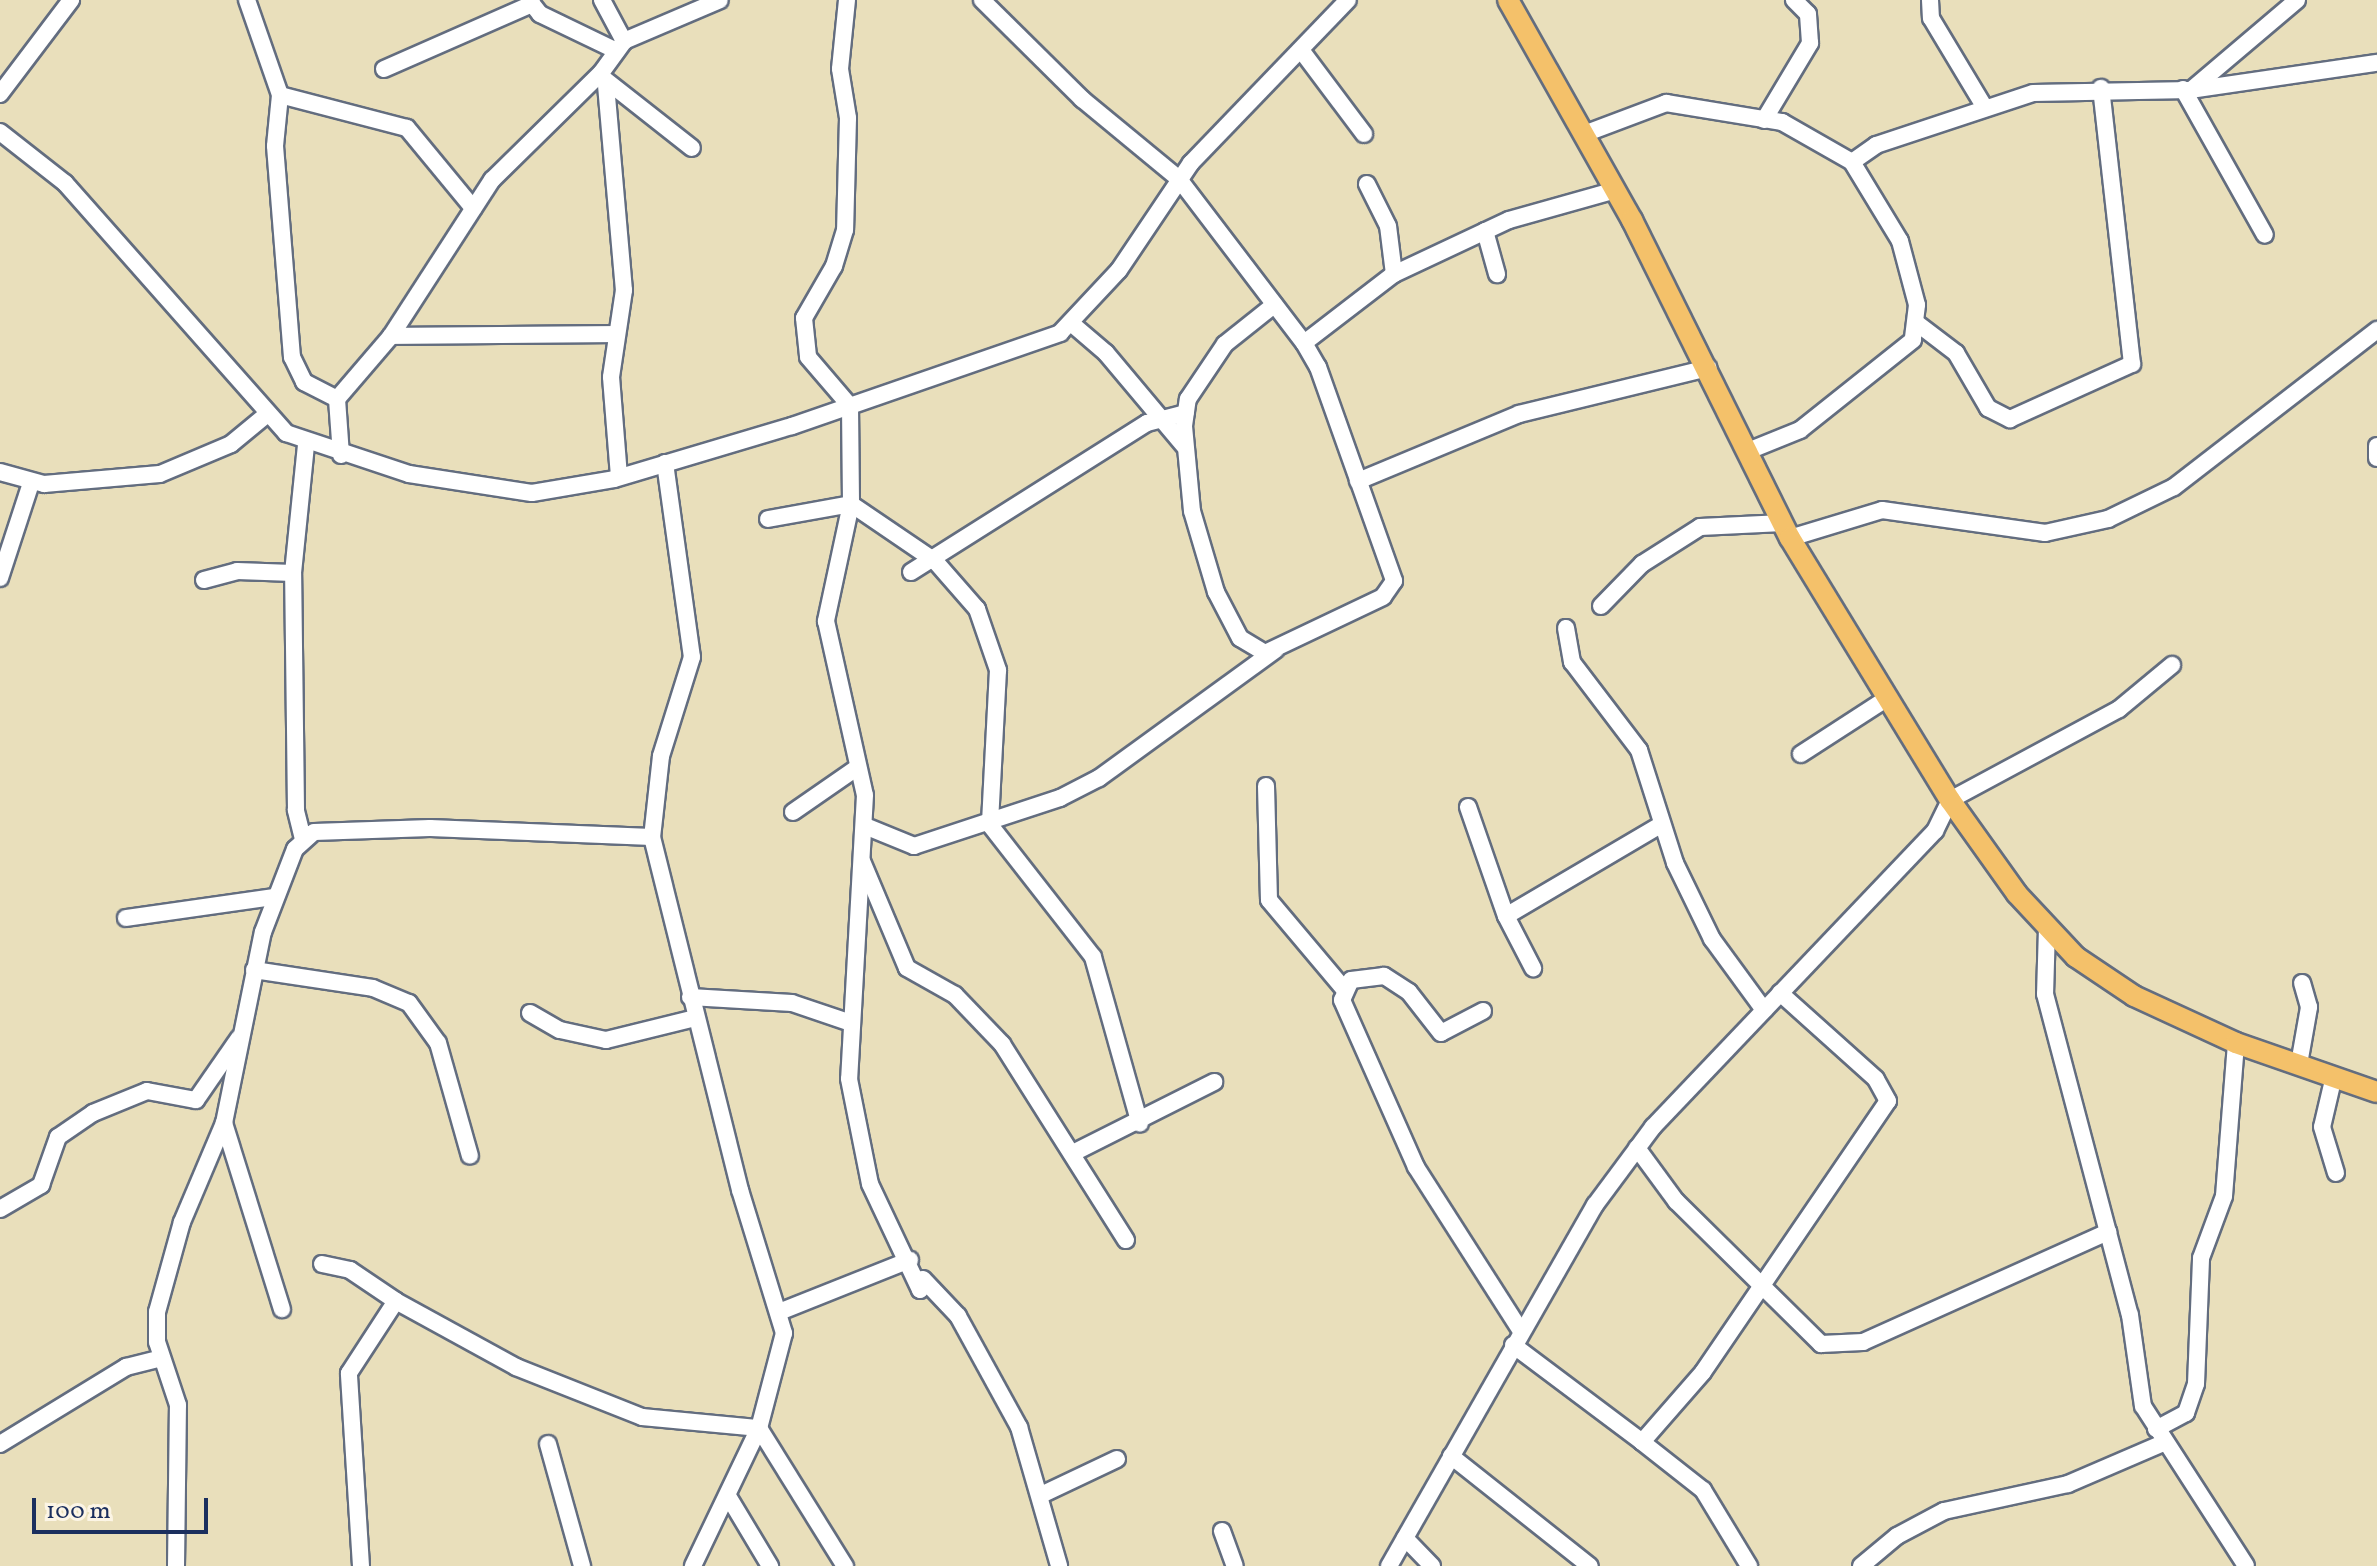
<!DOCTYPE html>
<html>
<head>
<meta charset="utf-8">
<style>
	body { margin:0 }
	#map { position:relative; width:2377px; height:1566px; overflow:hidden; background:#e9dfbb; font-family:Vollkorn,serif }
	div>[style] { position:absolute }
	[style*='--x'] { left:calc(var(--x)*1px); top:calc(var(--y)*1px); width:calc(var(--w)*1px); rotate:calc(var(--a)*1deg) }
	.roads { filter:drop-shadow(2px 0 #636d7f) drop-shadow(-2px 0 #636d7f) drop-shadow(0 2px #636d7f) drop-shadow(0 -2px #636d7f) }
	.minor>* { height:16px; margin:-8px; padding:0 8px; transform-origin:8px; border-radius:8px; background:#fff }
	.major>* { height:20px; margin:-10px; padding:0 10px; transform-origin:10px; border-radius:10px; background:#f4c16a }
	span { translate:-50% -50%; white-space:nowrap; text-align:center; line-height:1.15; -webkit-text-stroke:6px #fcf5e5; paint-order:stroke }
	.scale { position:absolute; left:32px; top:1498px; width:176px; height:36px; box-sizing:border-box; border:4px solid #1b2f5e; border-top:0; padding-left:10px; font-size:24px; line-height:28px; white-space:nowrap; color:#1b2f5e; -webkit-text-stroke:6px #fcf5e5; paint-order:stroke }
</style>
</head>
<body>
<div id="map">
	<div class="roads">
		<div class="minor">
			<i style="--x:247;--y:0;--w:101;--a:70.8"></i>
			<i style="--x:280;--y:95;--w:131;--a:14.6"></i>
			<i style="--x:407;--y:128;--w:104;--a:50.5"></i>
			<i style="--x:529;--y:0;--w:18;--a:52"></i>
			<i style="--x:540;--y:14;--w:85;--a:25.7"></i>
			<i style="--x:602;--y:0;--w:47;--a:61.8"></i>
			<i style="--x:847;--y:0;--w:69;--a:95.8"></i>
			<i style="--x:840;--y:69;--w:50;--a:80.7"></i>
			<i style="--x:848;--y:118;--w:112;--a:91.5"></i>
			<i style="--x:845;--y:230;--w:38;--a:107"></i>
			<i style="--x:834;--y:266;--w:60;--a:120"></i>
			<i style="--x:804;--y:318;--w:39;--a:84"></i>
			<i style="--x:808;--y:357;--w:65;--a:49.4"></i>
			<i style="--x:850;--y:406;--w:98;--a:89.4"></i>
			<i style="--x:851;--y:504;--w:120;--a:102.1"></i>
			<i style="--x:826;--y:621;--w:178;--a:77.4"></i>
			<i style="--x:865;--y:795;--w:284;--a:93.2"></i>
			<i style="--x:849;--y:1079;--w:107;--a:78.7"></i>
			<i style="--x:870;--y:1184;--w:117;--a:64.7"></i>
			<i style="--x:920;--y:1290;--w:11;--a:-75"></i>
			<i style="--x:923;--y:1279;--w:51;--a:46.6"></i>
			<i style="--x:958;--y:1316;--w:127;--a:61.2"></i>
			<i style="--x:1019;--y:1427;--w:145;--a:73.9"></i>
			<i style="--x:982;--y:0;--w:141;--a:44.7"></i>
			<i style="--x:1082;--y:99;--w:126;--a:39.5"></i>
			<i style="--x:1179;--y:179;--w:206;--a:52.7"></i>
			<i style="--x:1304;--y:343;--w:28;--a:60"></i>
			<i style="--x:1318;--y:367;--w:227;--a:70.4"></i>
			<i style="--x:1394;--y:581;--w:19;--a:125"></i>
			<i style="--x:1383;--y:597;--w:131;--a:154.6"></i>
			<i style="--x:1265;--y:653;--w:29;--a:-149"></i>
			<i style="--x:1240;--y:638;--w:52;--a:-117.6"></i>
			<i style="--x:1216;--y:592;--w:84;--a:-106.5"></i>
			<i style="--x:1192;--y:511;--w:85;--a:-95.4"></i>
			<i style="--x:1184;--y:426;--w:27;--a:-82"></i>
			<i style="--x:1188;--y:399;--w:66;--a:-56.1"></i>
			<i style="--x:1225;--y:344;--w:63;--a:-38.5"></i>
			<i style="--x:1930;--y:0;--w:18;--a:87"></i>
			<i style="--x:1931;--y:18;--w:105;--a:59"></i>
			<i style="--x:1301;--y:50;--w:105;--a:53.1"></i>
			<i style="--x:384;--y:69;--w:162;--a:-23.7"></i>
			<i style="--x:603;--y:78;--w:113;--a:38.2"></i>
			<i style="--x:606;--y:85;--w:206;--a:85"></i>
			<i style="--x:624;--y:290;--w:88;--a:98.5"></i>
			<i style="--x:611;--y:377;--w:100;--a:85.4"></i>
			<i style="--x:2183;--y:89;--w:167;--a:60.7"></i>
			<i style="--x:2191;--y:90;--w:139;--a:-40.3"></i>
			<i style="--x:0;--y:94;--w:118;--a:-52.9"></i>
			<i style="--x:280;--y:95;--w:51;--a:95.6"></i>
			<i style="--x:275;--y:146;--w:212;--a:85.4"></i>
			<i style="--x:292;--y:357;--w:28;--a:64"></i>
			<i style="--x:304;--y:382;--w:37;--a:27"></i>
			<i style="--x:1764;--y:120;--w:90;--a:-59.1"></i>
			<i style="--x:1810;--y:43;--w:29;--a:-94"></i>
			<i style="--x:1808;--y:14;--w:20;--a:-135"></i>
			<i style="--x:0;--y:132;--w:83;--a:38.1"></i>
			<i style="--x:65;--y:183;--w:334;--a:48.5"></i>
			<i style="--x:286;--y:433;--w:130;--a:18.4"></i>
			<i style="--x:409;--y:474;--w:124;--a:8.8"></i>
			<i style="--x:532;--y:493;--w:83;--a:-9.7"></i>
			<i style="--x:614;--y:479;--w:186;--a:-16.6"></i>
			<i style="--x:792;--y:426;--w:284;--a:-19.1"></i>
			<i style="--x:1060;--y:333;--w:86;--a:-46.9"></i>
			<i style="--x:1119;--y:270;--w:129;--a:-56.1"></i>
			<i style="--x:1191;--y:163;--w:226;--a:-46.1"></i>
			<i style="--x:1584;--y:134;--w:88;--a:-20.7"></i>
			<i style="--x:1666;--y:103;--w:118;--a:9.3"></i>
			<i style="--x:1782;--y:122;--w:81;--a:29.7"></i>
			<i style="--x:1852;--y:162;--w:92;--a:58.7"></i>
			<i style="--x:1900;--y:241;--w:66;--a:75.1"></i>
			<i style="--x:1917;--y:305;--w:35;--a:97"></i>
			<i style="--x:1913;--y:340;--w:144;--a:141.5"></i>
			<i style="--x:1800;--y:430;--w:56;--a:158"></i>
			<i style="--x:1852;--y:162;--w:29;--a:-35"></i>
			<i style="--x:1876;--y:145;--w:165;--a:-18.3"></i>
			<i style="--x:2033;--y:93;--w:158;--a:-1.1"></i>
			<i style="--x:2191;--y:90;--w:188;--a:-8.3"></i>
			<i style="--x:1485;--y:231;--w:45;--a:74.4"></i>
			<i style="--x:1394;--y:274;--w:127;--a:-25.2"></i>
			<i style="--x:1509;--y:220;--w:111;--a:-15.7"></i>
			<i style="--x:1071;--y:323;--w:46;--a:40.6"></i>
			<i style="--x:1106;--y:353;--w:121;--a:50"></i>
			<i style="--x:1918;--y:324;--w:48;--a:37.3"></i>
			<i style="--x:1956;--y:353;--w:64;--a:59.8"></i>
			<i style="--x:1988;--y:408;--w:25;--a:27"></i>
			<i style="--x:2010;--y:419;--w:134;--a:-24.3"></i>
			<i style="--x:2132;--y:364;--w:278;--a:-96.4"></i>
			<i style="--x:391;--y:336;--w:221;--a:-0.5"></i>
			<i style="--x:1304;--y:343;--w:113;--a:-37.5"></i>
			<i style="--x:1394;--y:274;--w:48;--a:-97.1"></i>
			<i style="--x:1388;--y:226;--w:47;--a:-116.6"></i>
			<i style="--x:2377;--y:446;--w:12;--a:90"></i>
			<i style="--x:341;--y:455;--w:56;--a:-94.1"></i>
			<i style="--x:337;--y:399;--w:83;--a:-49.4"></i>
			<i style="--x:391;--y:336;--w:186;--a:-57.1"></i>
			<i style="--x:492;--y:180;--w:153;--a:-44.5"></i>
			<i style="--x:601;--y:73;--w:39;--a:-54"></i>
			<i style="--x:624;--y:41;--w:104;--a:-23.1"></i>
			<i style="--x:665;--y:463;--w:196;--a:82.1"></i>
			<i style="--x:692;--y:657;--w:104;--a:107.4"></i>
			<i style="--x:661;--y:756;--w:81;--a:96.3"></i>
			<i style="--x:652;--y:837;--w:364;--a:76"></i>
			<i style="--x:740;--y:1190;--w:150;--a:72.9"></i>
			<i style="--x:784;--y:1333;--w:98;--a:104.7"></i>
			<i style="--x:759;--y:1428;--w:153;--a:115.6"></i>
			<i style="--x:0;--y:472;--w:46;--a:15.3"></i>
			<i style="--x:44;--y:484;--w:116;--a:-4.9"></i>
			<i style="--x:160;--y:474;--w:77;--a:-22.9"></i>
			<i style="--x:231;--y:444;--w:44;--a:-39.5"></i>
			<i style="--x:1358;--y:481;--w:174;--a:-22.6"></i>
			<i style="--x:1519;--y:414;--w:195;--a:-13.7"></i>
			<i style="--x:768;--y:519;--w:84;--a:-10.2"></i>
			<i style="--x:851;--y:504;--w:102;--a:34.2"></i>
			<i style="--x:935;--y:561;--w:64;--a:48.8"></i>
			<i style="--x:977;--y:609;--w:65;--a:71"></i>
			<i style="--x:998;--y:670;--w:155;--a:93"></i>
			<i style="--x:990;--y:825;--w:167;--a:52"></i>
			<i style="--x:1093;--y:957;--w:173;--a:74.3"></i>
			<i style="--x:1790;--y:538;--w:96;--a:-16.9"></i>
			<i style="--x:1882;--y:510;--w:165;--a:8"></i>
			<i style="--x:2045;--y:533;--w:65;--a:-12.5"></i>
			<i style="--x:2108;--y:519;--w:73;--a:-25.9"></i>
			<i style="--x:2174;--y:487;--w:257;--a:-37.7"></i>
			<i style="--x:911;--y:572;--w:279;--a:-32.3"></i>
			<i style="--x:1147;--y:423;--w:40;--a:-14.4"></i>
			<i style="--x:0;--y:578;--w:100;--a:-71.9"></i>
			<i style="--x:204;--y:580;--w:34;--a:-15"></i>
			<i style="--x:237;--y:571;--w:56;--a:2"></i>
			<i style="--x:1601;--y:606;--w:59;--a:-45.7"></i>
			<i style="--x:1642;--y:564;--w:69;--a:-32.5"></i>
			<i style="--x:1700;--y:527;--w:83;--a:-2.8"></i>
			<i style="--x:1566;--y:628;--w:35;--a:80"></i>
			<i style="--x:1572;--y:662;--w:111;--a:52.7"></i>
			<i style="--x:1639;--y:750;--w:119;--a:72.3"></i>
			<i style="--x:1675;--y:863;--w:85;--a:64"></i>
			<i style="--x:1712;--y:939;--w:88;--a:53.8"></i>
			<i style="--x:1801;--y:754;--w:101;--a:-32.9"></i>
			<i style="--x:1266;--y:786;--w:114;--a:88.5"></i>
			<i style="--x:1269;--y:900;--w:116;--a:49.9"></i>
			<i style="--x:1468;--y:807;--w:115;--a:70.8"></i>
			<i style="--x:1506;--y:916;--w:181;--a:-30.5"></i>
			<i style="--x:793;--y:812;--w:79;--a:-34.7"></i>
			<i style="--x:865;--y:826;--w:53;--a:22.2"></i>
			<i style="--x:914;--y:846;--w:154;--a:-18.2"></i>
			<i style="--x:1060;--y:798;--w:44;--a:-27.1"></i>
			<i style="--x:1099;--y:778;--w:218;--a:-36"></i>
			<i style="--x:303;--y:839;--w:30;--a:-104"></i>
			<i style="--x:296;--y:810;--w:237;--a:-90.7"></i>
			<i style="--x:293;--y:573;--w:130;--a:-84.2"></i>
			<i style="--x:862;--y:861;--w:116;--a:67.2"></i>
			<i style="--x:907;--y:968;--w:55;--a:29.4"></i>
			<i style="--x:955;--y:995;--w:68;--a:46.2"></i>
			<i style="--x:1002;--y:1044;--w:232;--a:57.7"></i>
			<i style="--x:1506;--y:916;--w:59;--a:62.6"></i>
			<i style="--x:126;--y:918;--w:149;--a:-8.1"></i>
			<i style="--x:2047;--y:928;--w:66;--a:91.7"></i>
			<i style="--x:2045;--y:994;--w:332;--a:75.2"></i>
			<i style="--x:2130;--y:1315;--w:92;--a:81.9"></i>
			<i style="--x:2143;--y:1406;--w:190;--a:57.2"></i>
			<i style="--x:254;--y:970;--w:120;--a:8.6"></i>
			<i style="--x:373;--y:988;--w:39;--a:23"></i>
			<i style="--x:409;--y:1003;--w:49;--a:54.1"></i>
			<i style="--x:438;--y:1043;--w:117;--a:74.2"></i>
			<i style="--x:690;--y:997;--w:102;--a:3.4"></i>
			<i style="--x:792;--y:1003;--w:62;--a:18.7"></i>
			<i style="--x:1483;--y:1011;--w:47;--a:152.4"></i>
			<i style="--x:1441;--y:1033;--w:52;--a:-128"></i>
			<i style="--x:1409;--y:992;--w:30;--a:-147"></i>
			<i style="--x:1384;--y:976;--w:33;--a:173"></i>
			<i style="--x:1351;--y:980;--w:22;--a:114"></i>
			<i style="--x:1342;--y:1000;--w:183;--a:66.1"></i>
			<i style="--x:1416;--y:1167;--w:195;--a:57.4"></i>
			<i style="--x:530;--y:1013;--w:34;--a:30"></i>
			<i style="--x:560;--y:1030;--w:47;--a:12.3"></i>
			<i style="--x:606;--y:1040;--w:92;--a:-13.9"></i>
			<i style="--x:2299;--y:1064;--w:58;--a:-80"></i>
			<i style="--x:2309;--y:1007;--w:25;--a:-106"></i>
			<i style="--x:2334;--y:1076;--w:52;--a:103.2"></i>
			<i style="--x:2322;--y:1127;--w:48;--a:73.1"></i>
			<i style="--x:224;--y:1123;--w:195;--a:72.7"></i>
			<i style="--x:1637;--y:1148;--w:66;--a:53.7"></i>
			<i style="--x:1676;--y:1201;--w:204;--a:44.6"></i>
			<i style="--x:1821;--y:1344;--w:42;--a:-2.7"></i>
			<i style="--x:1863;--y:1342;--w:269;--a:-24.2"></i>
			<i style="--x:1075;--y:1152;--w:156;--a:-26.7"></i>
			<i style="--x:0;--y:1209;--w:48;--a:-30.3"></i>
			<i style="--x:41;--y:1185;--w:51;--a:-70.5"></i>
			<i style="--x:58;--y:1137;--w:42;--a:-34.4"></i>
			<i style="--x:93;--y:1113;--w:58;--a:-22.2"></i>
			<i style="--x:147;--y:1091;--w:50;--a:10.4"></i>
			<i style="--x:196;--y:1100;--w:75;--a:-55.3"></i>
			<i style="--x:322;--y:1264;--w:29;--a:12"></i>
			<i style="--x:350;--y:1270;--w:55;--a:34"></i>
			<i style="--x:779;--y:1312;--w:141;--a:-21.7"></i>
			<i style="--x:1513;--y:1345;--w:161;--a:36.9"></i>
			<i style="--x:1642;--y:1442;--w:93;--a:-48.9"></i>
			<i style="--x:1703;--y:1372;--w:328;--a:-55.7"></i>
			<i style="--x:1888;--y:1101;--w:25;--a:-119"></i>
			<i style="--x:1876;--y:1079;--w:129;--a:-138.1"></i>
			<i style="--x:2156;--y:1429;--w:34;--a:-28"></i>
			<i style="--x:2186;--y:1413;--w:31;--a:-71"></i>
			<i style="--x:2196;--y:1384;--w:126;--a:-87.7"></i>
			<i style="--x:2201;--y:1258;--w:66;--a:-69.6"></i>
			<i style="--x:2224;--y:1196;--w:153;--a:-85.5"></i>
			<i style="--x:1642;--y:1442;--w:78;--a:38.2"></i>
			<i style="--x:1703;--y:1490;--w:89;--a:58.8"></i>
			<i style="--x:0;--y:1444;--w:148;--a:-31.4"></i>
			<i style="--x:126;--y:1367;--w:37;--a:-14"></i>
			<i style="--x:548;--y:1444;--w:127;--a:74.4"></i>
			<i style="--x:1451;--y:1456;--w:177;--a:38.4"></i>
			<i style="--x:1041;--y:1495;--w:84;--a:-25.3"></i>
			<i style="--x:728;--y:1496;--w:82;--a:59"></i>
			<i style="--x:1222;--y:1531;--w:37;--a:70"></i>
			<i style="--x:1405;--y:1538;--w:39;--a:46"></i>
			<i style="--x:176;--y:1566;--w:161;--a:-89.3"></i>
			<i style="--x:178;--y:1405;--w:66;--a:-108.4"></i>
			<i style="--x:157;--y:1342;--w:30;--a:-90"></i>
			<i style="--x:157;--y:1312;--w:93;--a:-74.5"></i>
			<i style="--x:182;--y:1222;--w:108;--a:-67"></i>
			<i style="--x:224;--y:1123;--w:195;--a:-78.5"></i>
			<i style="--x:263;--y:932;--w:89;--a:-68.9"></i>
			<i style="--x:295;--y:849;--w:25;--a:-42"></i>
			<i style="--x:314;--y:832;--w:116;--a:-2"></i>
			<i style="--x:430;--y:828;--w:222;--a:2.3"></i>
			<i style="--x:361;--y:1566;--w:193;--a:-93.6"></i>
			<i style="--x:349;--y:1373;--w:86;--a:-56.9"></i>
			<i style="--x:396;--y:1301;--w:137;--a:28.8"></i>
			<i style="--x:516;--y:1367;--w:136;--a:21.6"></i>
			<i style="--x:642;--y:1417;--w:118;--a:5.4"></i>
			<i style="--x:759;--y:1428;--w:163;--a:58.1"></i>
			<i style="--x:1389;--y:1566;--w:416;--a:-60.3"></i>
			<i style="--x:1595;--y:1205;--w:97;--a:-53.4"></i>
			<i style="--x:1653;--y:1127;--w:409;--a:-46.4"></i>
			<i style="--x:1935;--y:831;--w:34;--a:-64"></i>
			<i style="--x:1950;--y:800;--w:192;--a:-28.3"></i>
			<i style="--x:2119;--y:709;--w:69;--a:-39.7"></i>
			<i style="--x:1861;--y:1566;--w:47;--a:-39.8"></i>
			<i style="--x:1897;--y:1536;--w:53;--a:-28"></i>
			<i style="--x:1944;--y:1511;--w:127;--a:-12.3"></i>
			<i style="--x:2068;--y:1484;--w:103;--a:-23.3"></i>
		</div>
		<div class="major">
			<i style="--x:1508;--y:0;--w:253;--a:60.6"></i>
			<i style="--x:1632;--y:220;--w:355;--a:63.6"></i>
			<i style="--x:1790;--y:538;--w:307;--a:58.6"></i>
			<i style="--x:1950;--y:800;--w:115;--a:54.5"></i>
			<i style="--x:2017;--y:894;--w:86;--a:46.9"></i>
			<i style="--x:2076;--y:957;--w:70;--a:33.9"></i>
			<i style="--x:2134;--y:996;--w:112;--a:24.7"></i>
			<i style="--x:2236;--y:1043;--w:149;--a:19.2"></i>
		</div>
	</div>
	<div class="scale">100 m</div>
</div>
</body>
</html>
